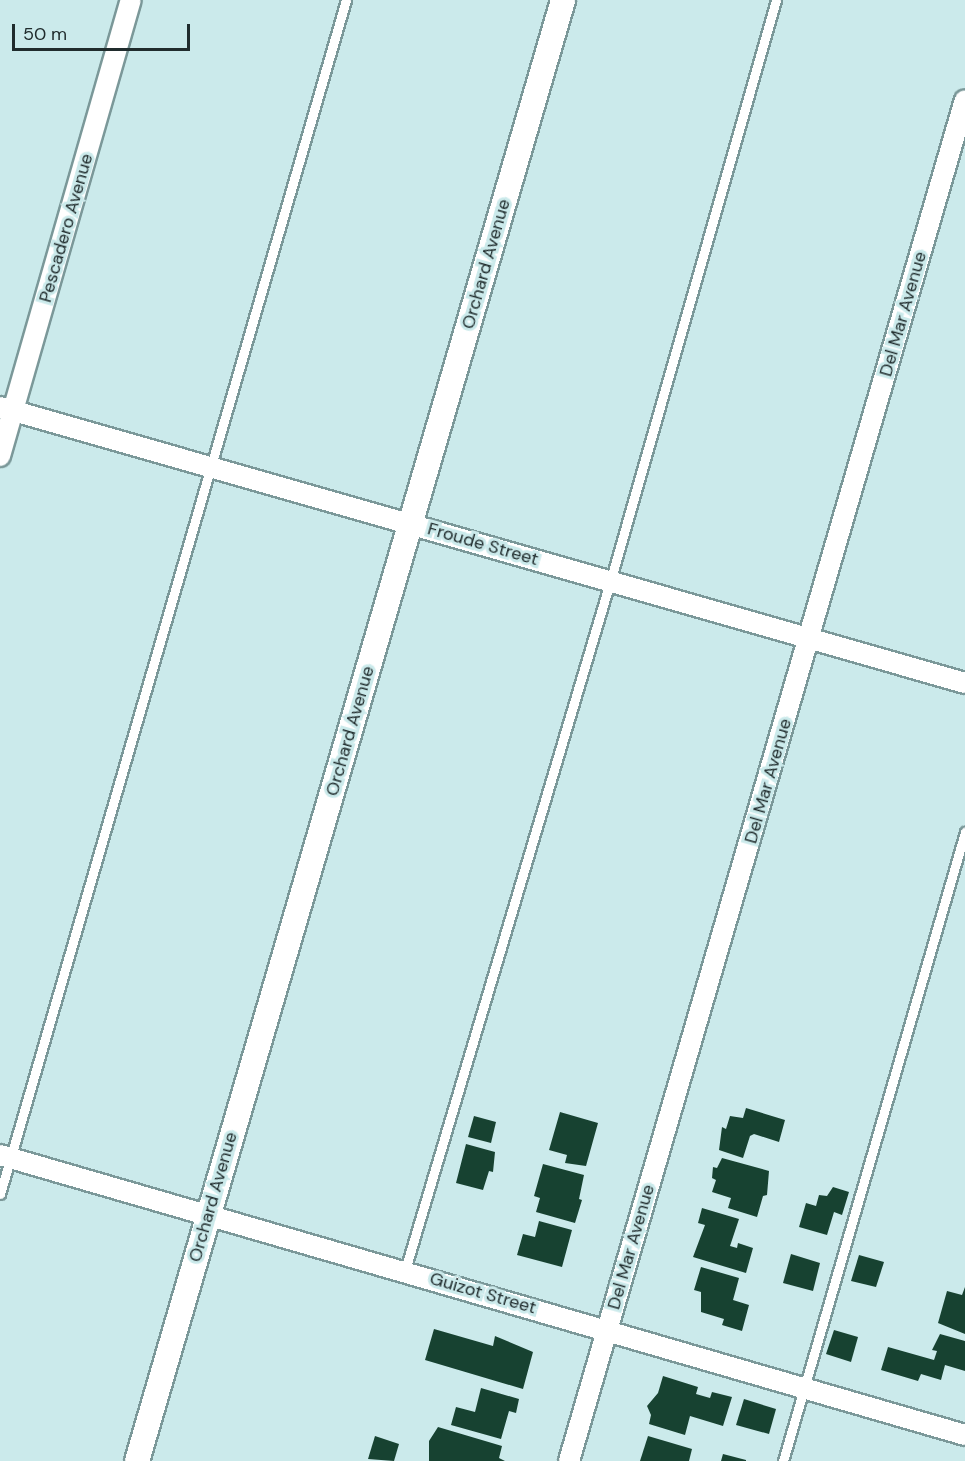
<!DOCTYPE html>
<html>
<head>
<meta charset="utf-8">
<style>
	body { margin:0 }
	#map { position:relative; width:965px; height:1461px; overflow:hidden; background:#cbeaeb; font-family:"DM Sans",sans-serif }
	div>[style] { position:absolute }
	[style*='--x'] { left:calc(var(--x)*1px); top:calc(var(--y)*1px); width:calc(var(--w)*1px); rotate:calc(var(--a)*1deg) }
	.building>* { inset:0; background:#174231 }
	.roads { filter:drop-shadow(2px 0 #7b9899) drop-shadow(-2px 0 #7b9899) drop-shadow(0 2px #7b9899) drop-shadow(0 -2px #7b9899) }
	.service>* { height:9px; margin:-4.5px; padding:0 4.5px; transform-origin:4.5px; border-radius:4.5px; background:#fff }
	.minor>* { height:20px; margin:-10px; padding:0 10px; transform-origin:10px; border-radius:10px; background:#fff }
	.tertiary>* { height:24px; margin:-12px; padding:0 12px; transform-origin:12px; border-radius:12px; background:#fff }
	span { translate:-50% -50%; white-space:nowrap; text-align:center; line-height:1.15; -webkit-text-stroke:6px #cbeaeb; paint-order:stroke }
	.street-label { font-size:18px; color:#202c2d }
	.scale { position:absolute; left:12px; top:24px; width:178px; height:27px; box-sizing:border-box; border:3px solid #202c2d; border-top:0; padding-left:8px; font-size:18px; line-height:21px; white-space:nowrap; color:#202c2d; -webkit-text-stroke:4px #cbeaeb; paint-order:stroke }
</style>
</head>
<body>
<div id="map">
	<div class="building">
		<i style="clip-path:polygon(746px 1108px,785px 1120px,779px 1142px,754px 1134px,750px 1136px,743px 1158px,719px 1150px,722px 1127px,726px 1129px,730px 1116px,743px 1118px)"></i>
		<i style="clip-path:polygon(560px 1112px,598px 1123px,586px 1166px,565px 1163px,567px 1155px,549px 1150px)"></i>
		<i style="clip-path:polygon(474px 1116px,496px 1122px,491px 1143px,468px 1137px)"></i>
		<i style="clip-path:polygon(466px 1144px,495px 1152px,493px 1172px,489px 1171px,483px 1190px,456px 1183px)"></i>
		<i style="clip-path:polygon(722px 1158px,769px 1171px,767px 1195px,763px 1196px,757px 1217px,728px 1208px,731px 1198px,712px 1192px,716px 1180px,712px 1178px,713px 1167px,717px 1168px)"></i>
		<i style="clip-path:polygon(543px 1164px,584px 1175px,579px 1199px,582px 1200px,575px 1223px,536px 1212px,540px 1198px,534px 1196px)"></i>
		<i style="clip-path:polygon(833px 1187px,849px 1192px,842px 1215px,834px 1212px,827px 1235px,799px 1227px,806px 1203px,816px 1206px,819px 1195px,827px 1196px)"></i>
		<i style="clip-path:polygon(702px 1208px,739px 1219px,730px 1246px,737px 1248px,738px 1243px,753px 1248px,746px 1273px,693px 1257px,705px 1225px,698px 1223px)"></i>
		<i style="clip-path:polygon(539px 1221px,572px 1230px,562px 1267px,517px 1255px,523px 1234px,535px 1237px)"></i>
		<i style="clip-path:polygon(791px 1254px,820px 1263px,813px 1291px,783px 1283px)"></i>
		<i style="clip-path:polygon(859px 1255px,884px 1262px,876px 1287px,851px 1281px)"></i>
		<i style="clip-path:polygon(701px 1267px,739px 1278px,733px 1300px,749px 1305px,742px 1331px,722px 1325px,724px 1319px,701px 1312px,701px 1292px,694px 1290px)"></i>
		<i style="clip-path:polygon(965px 1287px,965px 1334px,938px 1323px,947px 1291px,962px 1295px)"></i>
		<i style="clip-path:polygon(434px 1329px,493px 1346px,495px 1336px,533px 1352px,523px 1389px,425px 1360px)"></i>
		<i style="clip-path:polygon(834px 1330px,858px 1337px,851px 1362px,826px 1354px)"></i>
		<i style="clip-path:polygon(940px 1334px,965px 1341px,965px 1371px,945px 1365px,941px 1380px,921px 1374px,918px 1381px,881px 1370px,888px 1347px,934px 1360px,937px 1351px,932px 1350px)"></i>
		<i style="clip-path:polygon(663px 1376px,698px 1387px,696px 1394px,710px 1398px,712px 1392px,732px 1397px,723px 1426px,690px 1416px,685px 1435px,649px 1424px,651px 1415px,647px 1406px,658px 1393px)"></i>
		<i style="clip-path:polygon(481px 1388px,519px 1399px,516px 1413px,509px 1411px,501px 1439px,451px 1425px,456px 1407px,475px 1412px)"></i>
		<i style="clip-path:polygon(744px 1399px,776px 1409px,769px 1434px,736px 1425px)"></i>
		<i style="clip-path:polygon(438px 1427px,502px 1446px,499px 1458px,505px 1461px,429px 1461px,429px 1441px)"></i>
		<i style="clip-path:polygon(375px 1436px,399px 1444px,394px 1461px,368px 1459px)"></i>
		<i style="clip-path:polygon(648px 1436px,692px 1449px,689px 1461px,640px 1461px)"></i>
		<i style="clip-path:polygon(723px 1454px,746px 1460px,746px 1461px,721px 1461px)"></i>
	</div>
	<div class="roads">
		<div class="service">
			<i style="--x:0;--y:1194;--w:1243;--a:-73.84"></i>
			<i style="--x:405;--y:1270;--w:718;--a:-73.41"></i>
			<i style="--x:610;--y:582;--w:605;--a:-74.08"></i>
			<i style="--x:783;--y:1461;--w:655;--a:-73.86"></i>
		</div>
		<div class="minor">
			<i style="--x:0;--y:407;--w:1004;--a:15.96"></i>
			<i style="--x:0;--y:456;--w:474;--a:-74"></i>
			<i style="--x:0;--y:1155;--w:1005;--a:16.18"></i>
			<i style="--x:569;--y:1461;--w:1417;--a:-73.78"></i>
		</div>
		<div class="tertiary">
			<i style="--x:137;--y:1461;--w:1522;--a:-73.74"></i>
		</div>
	</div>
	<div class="street-label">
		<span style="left:66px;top:228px;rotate:-74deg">Pescadero Avenue</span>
		<span style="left:486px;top:264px;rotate:-74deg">Orchard Avenue</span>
		<span style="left:903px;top:314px;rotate:-74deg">Del Mar Avenue</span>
		<span style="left:483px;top:544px;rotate:16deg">Froude Street</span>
		<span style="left:350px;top:731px;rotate:-74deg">Orchard Avenue</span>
		<span style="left:768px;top:781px;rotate:-74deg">Del Mar Avenue</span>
		<span style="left:213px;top:1197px;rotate:-74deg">Orchard Avenue</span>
		<span style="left:631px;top:1247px;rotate:-74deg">Del Mar Avenue</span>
		<span style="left:483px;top:1293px;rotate:16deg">Guizot Street</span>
	</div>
	<div class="scale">50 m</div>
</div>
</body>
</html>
